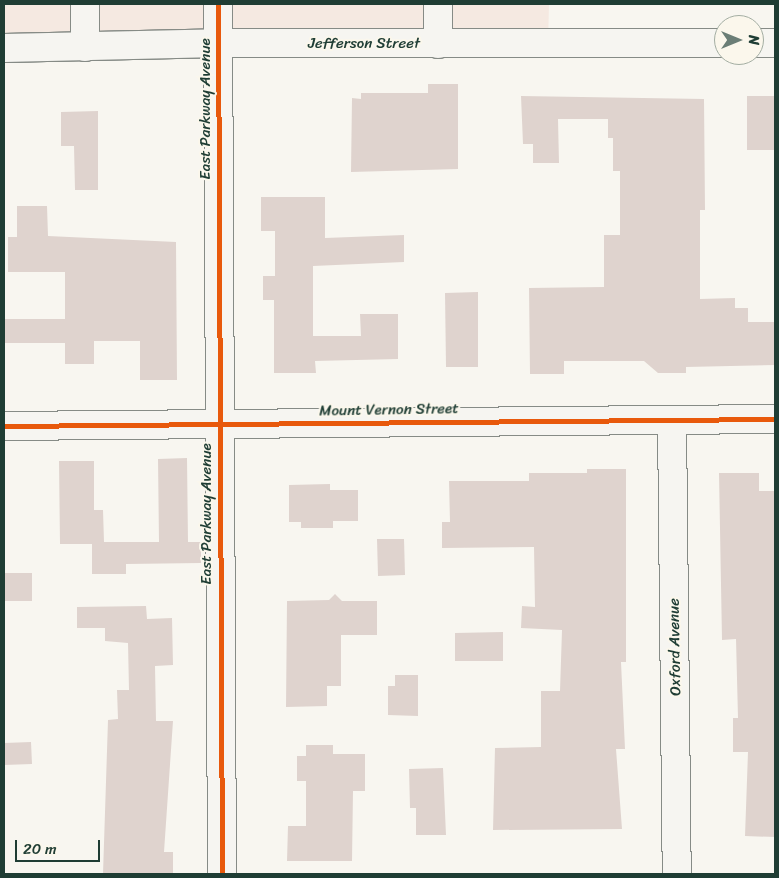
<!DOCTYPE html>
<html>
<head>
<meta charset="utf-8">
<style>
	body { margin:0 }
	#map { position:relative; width:779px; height:878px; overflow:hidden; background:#f8f6f0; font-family:Sriracha,sans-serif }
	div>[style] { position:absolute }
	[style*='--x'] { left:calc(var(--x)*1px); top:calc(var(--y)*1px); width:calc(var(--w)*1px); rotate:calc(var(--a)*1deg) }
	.built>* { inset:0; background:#f5e9e1 }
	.building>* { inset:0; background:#dfd3ce }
	.roads { filter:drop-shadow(1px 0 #868b86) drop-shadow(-1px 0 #868b86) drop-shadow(0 1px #868b86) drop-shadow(0 -1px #868b86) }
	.minor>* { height:28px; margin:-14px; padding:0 14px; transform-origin:14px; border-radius:14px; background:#f6f5f1 }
	.cycleway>* { height:5px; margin:-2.5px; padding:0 2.5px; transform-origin:2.5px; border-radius:2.5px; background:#e8590c }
	span { translate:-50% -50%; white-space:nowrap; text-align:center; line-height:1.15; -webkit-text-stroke:4px #fbf7ec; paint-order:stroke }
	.street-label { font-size:15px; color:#1f3d34 }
	.frame { position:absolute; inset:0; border:5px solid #1f3d34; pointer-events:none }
	.north { position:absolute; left:714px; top:15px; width:50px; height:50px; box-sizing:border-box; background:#fbf7ec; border:1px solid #a3ada2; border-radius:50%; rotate:90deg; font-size:14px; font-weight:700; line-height:20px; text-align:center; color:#1f3d34 }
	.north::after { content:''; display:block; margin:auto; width:18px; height:22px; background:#6b7e76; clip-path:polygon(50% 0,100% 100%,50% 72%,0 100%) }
	.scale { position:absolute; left:15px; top:840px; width:85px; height:22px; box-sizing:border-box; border:2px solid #1f3d34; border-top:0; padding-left:6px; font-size:15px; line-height:18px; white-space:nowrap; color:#1f3d34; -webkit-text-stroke:4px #fbf7ec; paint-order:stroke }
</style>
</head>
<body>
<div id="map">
	<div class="built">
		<i style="clip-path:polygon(4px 4px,549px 4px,548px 45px,4px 48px)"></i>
	</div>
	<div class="building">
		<i style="clip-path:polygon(428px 84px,458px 84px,458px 169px,351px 172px,352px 98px,361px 99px,361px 93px,428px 93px)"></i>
		<i style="clip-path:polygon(521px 96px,704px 99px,705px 210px,700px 210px,700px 299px,735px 298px,735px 308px,748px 308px,748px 322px,775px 322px,775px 365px,686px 367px,686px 373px,658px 373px,644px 361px,564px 361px,564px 374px,530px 374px,529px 288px,604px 287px,604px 235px,620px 235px,620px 171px,613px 171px,613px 138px,608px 138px,608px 119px,558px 119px,559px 163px,533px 163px,533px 144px,523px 144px)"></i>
		<i style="clip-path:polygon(747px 96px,775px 96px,775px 150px,747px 150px)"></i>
		<i style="clip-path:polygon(98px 111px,98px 190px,75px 190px,74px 146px,61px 146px,61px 112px)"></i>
		<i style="clip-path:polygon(261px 197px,325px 197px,325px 238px,404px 235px,404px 262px,313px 266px,313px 336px,361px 336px,360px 314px,398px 314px,398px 359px,315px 361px,316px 373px,274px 373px,274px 300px,263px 300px,263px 276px,275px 276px,275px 231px,261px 231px)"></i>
		<i style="clip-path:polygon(17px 206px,47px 206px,48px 236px,176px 242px,177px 380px,140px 380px,140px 341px,94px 341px,94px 364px,65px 364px,65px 343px,4px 343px,4px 319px,65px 319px,65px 272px,8px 272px,8px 237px,17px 237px)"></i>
		<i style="clip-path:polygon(478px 292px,478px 367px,446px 367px,445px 293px)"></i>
		<i style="clip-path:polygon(187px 458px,188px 542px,201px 542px,201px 563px,126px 564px,126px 574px,92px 574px,92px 544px,60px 544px,59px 461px,94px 461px,94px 510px,103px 510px,104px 542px,159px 542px,158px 459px)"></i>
		<i style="clip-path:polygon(587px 469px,626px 469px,626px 662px,621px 662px,625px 749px,616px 749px,622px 829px,493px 830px,495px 748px,541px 747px,541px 691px,560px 691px,562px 630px,521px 628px,522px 606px,535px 607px,534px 547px,442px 548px,442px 522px,450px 522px,449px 481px,529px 481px,529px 473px,587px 473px)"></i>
		<i style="clip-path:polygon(719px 473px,759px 473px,759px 491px,774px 491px,775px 837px,745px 836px,748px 752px,733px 752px,733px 718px,738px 718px,736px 639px,722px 640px)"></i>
		<i style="clip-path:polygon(330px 484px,330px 490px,358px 490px,358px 521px,333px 521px,333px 528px,301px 528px,301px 522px,289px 522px,289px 485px)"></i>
		<i style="clip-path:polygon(377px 539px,404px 539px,405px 575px,378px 576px)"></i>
		<i style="clip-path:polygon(4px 573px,32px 573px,32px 601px,4px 601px)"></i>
		<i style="clip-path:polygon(335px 594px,342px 601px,377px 601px,377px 635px,341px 635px,341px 686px,327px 686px,327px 706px,286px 707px,287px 601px,329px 600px)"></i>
		<i style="clip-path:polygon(146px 606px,147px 619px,172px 618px,173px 665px,155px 666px,156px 721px,173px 721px,164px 852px,173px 852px,173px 874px,103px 874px,108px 720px,118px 719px,117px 690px,129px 690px,128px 643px,105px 641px,105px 628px,77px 628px,77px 607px)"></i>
		<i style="clip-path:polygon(503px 632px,503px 661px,455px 661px,455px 633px)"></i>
		<i style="clip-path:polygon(395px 675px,418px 675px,418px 716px,388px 715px,388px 686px,395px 686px)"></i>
		<i style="clip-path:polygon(31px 742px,32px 764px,4px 765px,4px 743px)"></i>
		<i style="clip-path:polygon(306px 745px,333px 745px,333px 754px,365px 754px,365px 791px,353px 791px,352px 861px,287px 861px,288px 826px,306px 826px,306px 781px,297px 781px,297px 756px,306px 756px)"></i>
		<i style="clip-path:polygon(443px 768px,446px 835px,416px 835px,416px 808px,410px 808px,409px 769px)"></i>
	</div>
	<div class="roads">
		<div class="minor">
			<i style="--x:85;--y:4;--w:43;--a:90"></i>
			<i style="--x:218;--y:4;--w:870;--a:89.74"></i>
			<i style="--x:438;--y:4;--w:40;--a:90"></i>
			<i style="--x:754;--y:43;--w:21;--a:0"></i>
			<i style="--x:4;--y:48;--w:215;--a:-1.3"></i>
			<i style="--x:219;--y:43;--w:505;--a:0"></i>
			<i style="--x:672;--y:420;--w:454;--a:89.4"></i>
			<i style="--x:4;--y:426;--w:771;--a:-0.52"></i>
		</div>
	</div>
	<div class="cycleway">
		<i style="--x:218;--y:4;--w:870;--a:89.74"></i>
		<i style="--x:4;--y:426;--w:771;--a:-0.52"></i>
	</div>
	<div class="street-label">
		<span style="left:364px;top:44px">Jefferson Street</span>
		<span style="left:206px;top:109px;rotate:-90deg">East Parkway Avenue</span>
		<span style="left:389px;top:410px;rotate:-1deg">Mount Vernon Street</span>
		<span style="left:207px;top:514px;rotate:-90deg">East Parkway Avenue</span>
		<span style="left:675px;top:647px;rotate:-91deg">Oxford Avenue</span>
	</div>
	<div class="frame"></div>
	<div class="north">N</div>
	<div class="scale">20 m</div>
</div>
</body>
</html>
